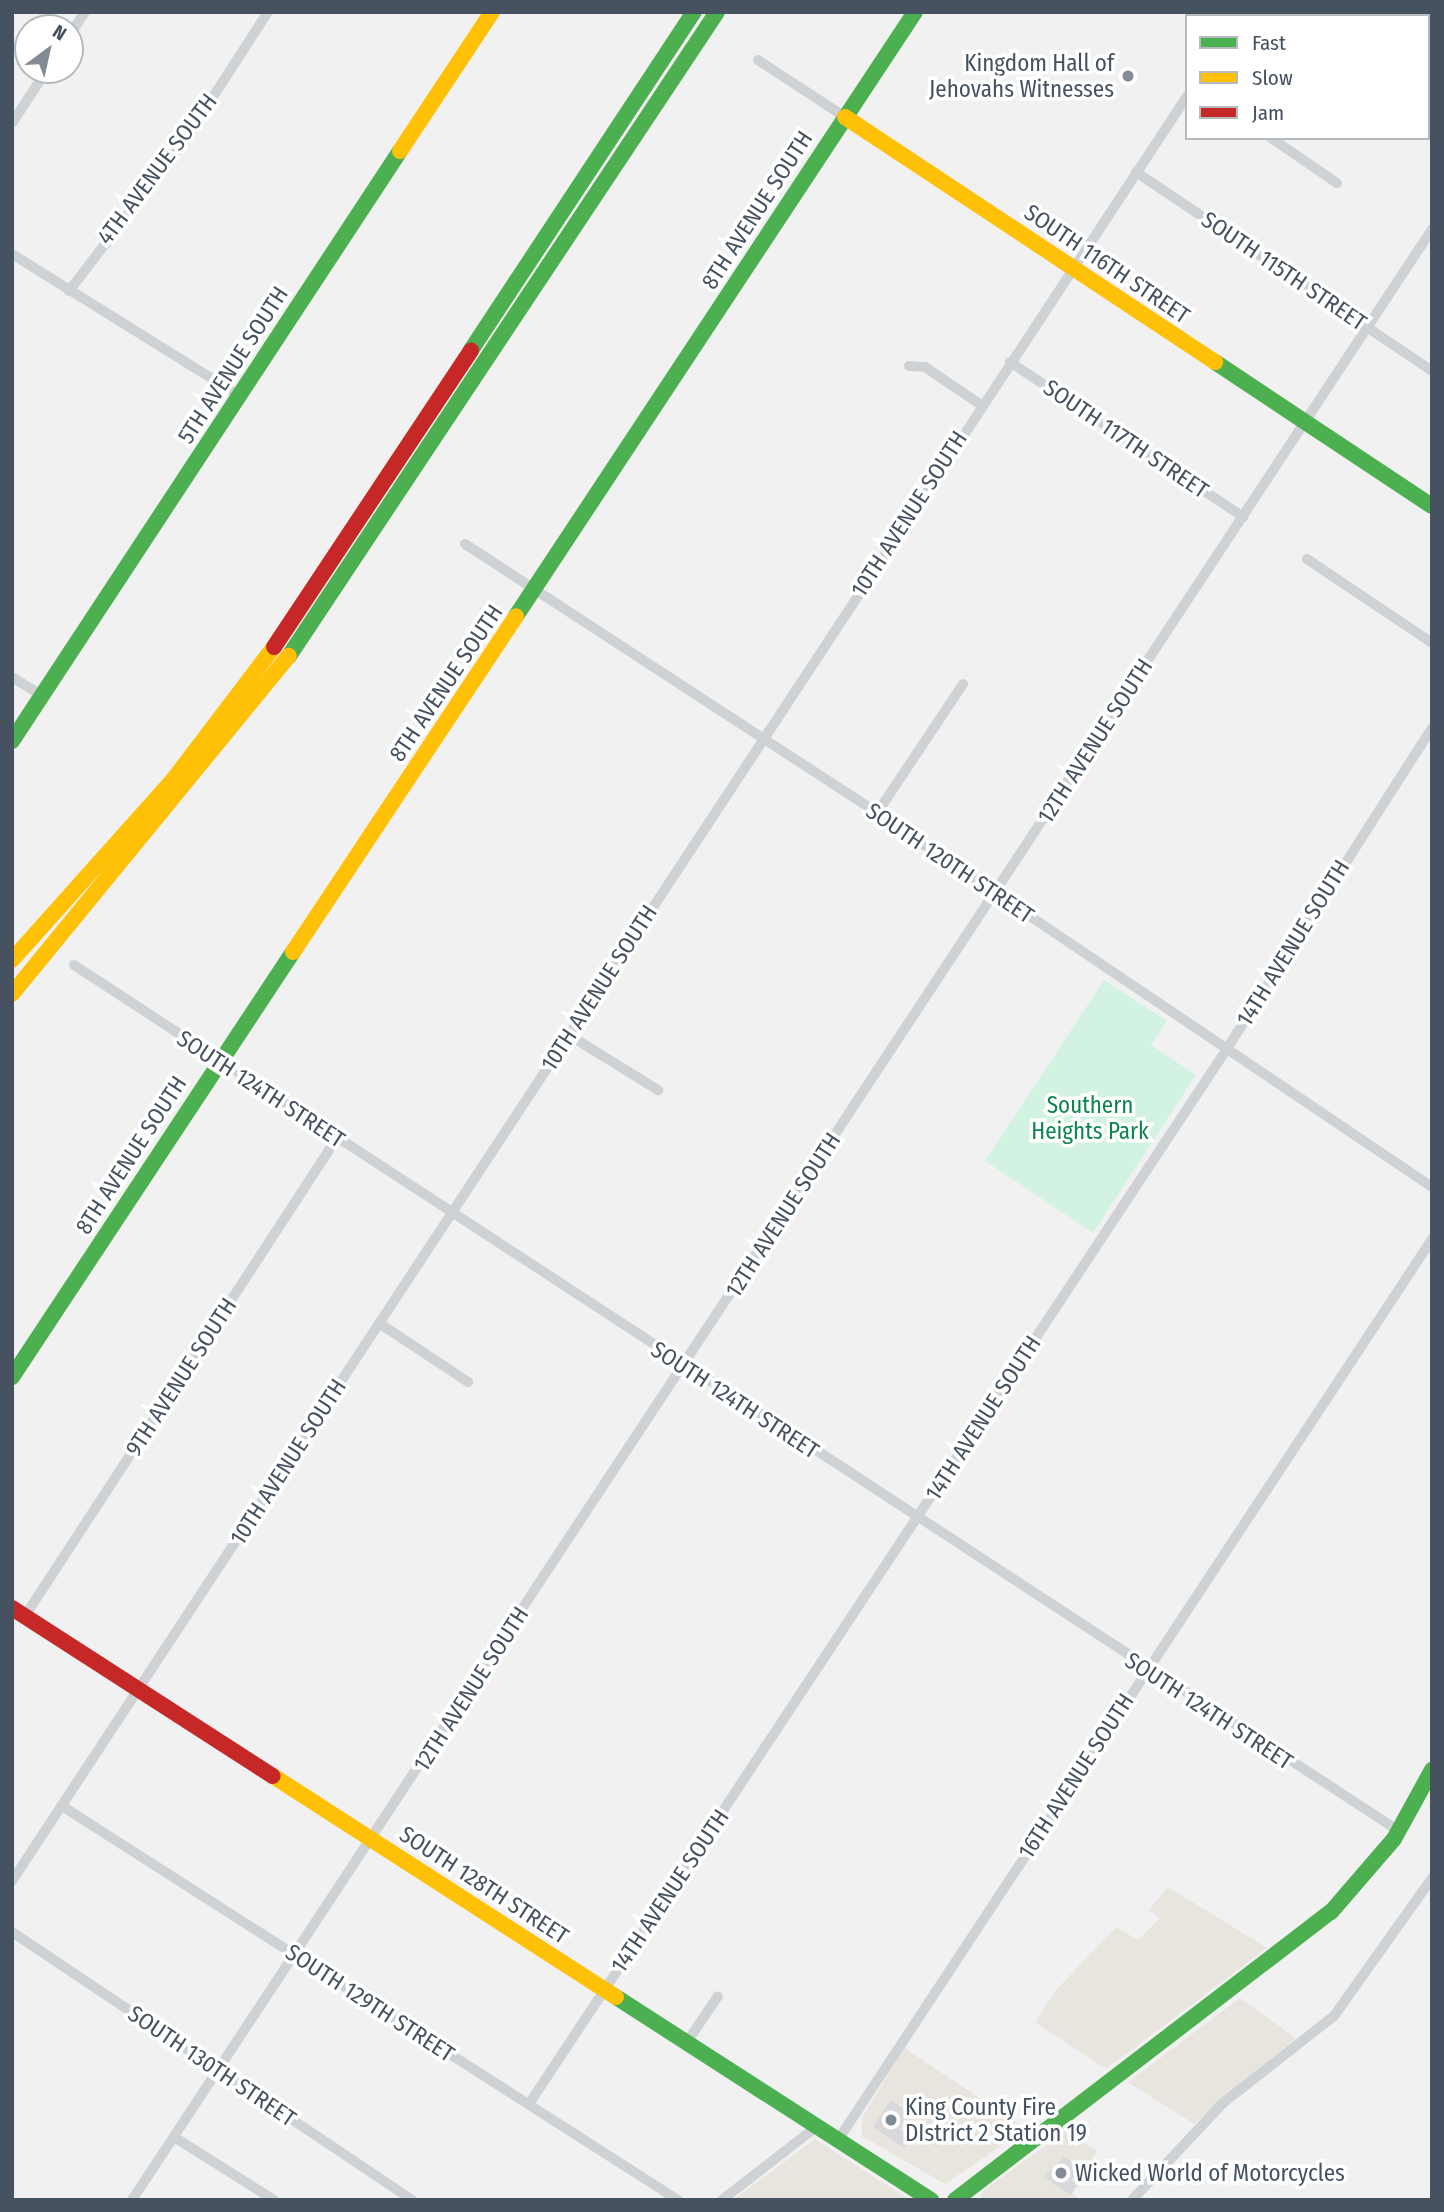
<!DOCTYPE html>
<html>
<head>
<meta charset="utf-8">
<style>
	body { margin:0 }
	#map { position:relative; width:1444px; height:2212px; overflow:hidden; background:#f2f1f1; font-family:"Fira Sans Condensed",sans-serif }
	div>[style] { position:absolute }
	[style*='--x'] { left:calc(var(--x)*1px); top:calc(var(--y)*1px); width:calc(var(--w)*1px); rotate:calc(var(--a)*1deg) }
	.commercial>* { inset:0; background:#e7e5de }
	.green>* { inset:0; background:#d3f3e2 }
	.building>* { inset:0; background:#d9d9db }
	.street>* { height:10px; margin:-5px; padding:0 5px; transform-origin:5px; border-radius:5px; background:#ced2d5 }
	.fast>* { height:16px; margin:-8px; padding:0 8px; transform-origin:8px; border-radius:8px; background:#4caf50 }
	.slow>* { height:16px; margin:-8px; padding:0 8px; transform-origin:8px; border-radius:8px; background:#ffc107 }
	.jam>* { height:16px; margin:-8px; padding:0 8px; transform-origin:8px; border-radius:8px; background:#c62828 }
	.dots>* { width:19px; height:19px; translate:-50% -50%; box-sizing:border-box; border:4px solid #fff; border-radius:50% }
	span { translate:-50% -50%; white-space:nowrap; text-align:center; line-height:1.15; -webkit-text-stroke:7px #fff; paint-order:stroke }
	.poi-label { font-size:23px; color:#465260 }
	.right { translate:-100% -50%; text-align:right }
	.left { translate:0 -50%; text-align:left }
	.street-label { font-size:23px; color:#465260 }
	.park-label { font-size:23px; color:#0d8551 }
	.frame { position:absolute; inset:0; border:14px solid #465260; pointer-events:none }
	.legend { position:absolute; left:1185px; top:14px; width:245px; height:126px; box-sizing:border-box; background:#fff; border:2px solid #b5babf; margin:0; padding:9px 12px; list-style:none; font-size:21px; color:#465260 }
	.legend li { display:flex; align-items:center; gap:14px; height:35px }
	.legend b { width:35px; border:2px solid #b5babf }
	.north { position:absolute; left:14px; top:14px; width:70px; height:70px; box-sizing:border-box; background:#fff; border:2px solid #b5babf; border-radius:50%; rotate:33deg; font-size:19px; font-weight:700; line-height:28px; text-align:center; color:#465260 }
	.north::after { content:''; display:block; margin:auto; width:24px; height:32px; background:#828a93; clip-path:polygon(50% 0,100% 100%,50% 72%,0 100%) }
</style>
</head>
<body>
<div id="map">
	<div class="commercial">
		<i style="clip-path:polygon(1168px 1887px,1267px 1948px,1106px 2069px,1035px 2022px,1057px 1989px,1116px 1927px,1138px 1940px,1160px 1918px,1149px 1910px)"></i>
		<i style="clip-path:polygon(1240px 1998px,1296px 2038px,1194px 2124px,1128px 2082px)"></i>
		<i style="clip-path:polygon(904px 2048px,1026px 2129px,945px 2184px,862px 2136px,862px 2118px)"></i>
		<i style="clip-path:polygon(1066px 2131px,1097px 2151px,1070px 2192px,1081px 2200px,979px 2200px,984px 2190px)"></i>
		<i style="clip-path:polygon(815px 2139px,907px 2198px,908px 2200px,733px 2200px)"></i>
	</div>
	<div class="green">
		<i style="clip-path:polygon(1104px 980px,1167px 1021px,1151px 1045px,1196px 1075px,1093px 1233px,985px 1161px)"></i>
	</div>
	<div class="building">
		<i style="clip-path:polygon(891px 2100px,910px 2113px,899px 2129px,911px 2137px,904px 2148px,873px 2127px)"></i>
		<i style="clip-path:polygon(1064px 2157px,1080px 2167px,1071px 2180px,1078px 2185px,1071px 2195px,1044px 2177px)"></i>
	</div>
	<div class="street">
		<i style="--x:1240;--y:16;--w:4;--a:-63"></i>
		<i style="--x:70;--y:35;--w:27;--a:-57"></i>
		<i style="--x:758;--y:60;--w:104;--a:33.2"></i>
		<i style="--x:12;--y:123;--w:64;--a:-56.6"></i>
		<i style="--x:1271;--y:138;--w:80;--a:34.3"></i>
		<i style="--x:1136;--y:172;--w:357;--a:33.9"></i>
		<i style="--x:12;--y:254;--w:269;--a:31.9"></i>
		<i style="--x:69;--y:291;--w:194;--a:-52.5"></i>
		<i style="--x:187;--y:137;--w:149;--a:-57.1"></i>
		<i style="--x:1010;--y:362;--w:280;--a:33.6"></i>
		<i style="--x:909;--y:366;--w:16;--a:4"></i>
		<i style="--x:925;--y:367;--w:68;--a:34.2"></i>
		<i style="--x:465;--y:544;--w:492;--a:33.1"></i>
		<i style="--x:877;--y:813;--w:669;--a:33.98"></i>
		<i style="--x:1307;--y:559;--w:151;--a:33.9"></i>
		<i style="--x:12;--y:677;--w:36;--a:32"></i>
		<i style="--x:877;--y:813;--w:155;--a:-56.3"></i>
		<i style="--x:74;--y:965;--w:1583;--a:33.17"></i>
		<i style="--x:569;--y:1035;--w:105;--a:31.7"></i>
		<i style="--x:379;--y:1323;--w:107;--a:33.5"></i>
		<i style="--x:25;--y:1616;--w:571;--a:-56.87"></i>
		<i style="--x:62;--y:1806;--w:731;--a:32.6"></i>
		<i style="--x:12;--y:1881;--w:2137;--a:-56.64"></i>
		<i style="--x:12;--y:1932;--w:481;--a:33.8"></i>
		<i style="--x:687;--y:2042;--w:55;--a:-56"></i>
		<i style="--x:529;--y:2104;--w:1264;--a:-56.52"></i>
		<i style="--x:1226;--y:1050;--w:382;--a:-57.4"></i>
		<i style="--x:174;--y:2137;--w:118;--a:32.2"></i>
		<i style="--x:838;--y:2140;--w:1079;--a:-56.6"></i>
		<i style="--x:132;--y:2200;--w:2361;--a:-56.59"></i>
		<i style="--x:722;--y:2200;--w:119;--a:-37.8"></i>
		<i style="--x:1132;--y:2200;--w:133;--a:-46.8"></i>
		<i style="--x:1223;--y:2103;--w:141;--a:-38.1"></i>
		<i style="--x:1334;--y:2016;--w:169;--a:-54.6"></i>
	</div>
	<div class="fast">
		<i style="--x:471;--y:350;--w:405;--a:-56.6"></i>
		<i style="--x:1215;--y:362;--w:260;--a:33.6"></i>
		<i style="--x:516;--y:616;--w:724;--a:-56.55"></i>
		<i style="--x:289;--y:656;--w:773;--a:-56.39"></i>
		<i style="--x:12;--y:741;--w:706;--a:-56.67"></i>
		<i style="--x:12;--y:1377;--w:509;--a:-56.53"></i>
		<i style="--x:616;--y:1997;--w:375;--a:32.8"></i>
		<i style="--x:955;--y:2200;--w:474;--a:-37.5"></i>
		<i style="--x:1331;--y:1912;--w:96;--a:-49.2"></i>
		<i style="--x:1394;--y:1839;--w:79;--a:-61.2"></i>
	</div>
	<div class="slow">
		<i style="--x:845;--y:117;--w:444;--a:33.5"></i>
		<i style="--x:400;--y:151;--w:167;--a:-56.5"></i>
		<i style="--x:293;--y:952;--w:403;--a:-56.4"></i>
		<i style="--x:12;--y:960;--w:241;--a:-48.2"></i>
		<i style="--x:173;--y:780;--w:167;--a:-52.8"></i>
		<i style="--x:12;--y:994;--w:437;--a:-50.7"></i>
		<i style="--x:273;--y:1776;--w:408;--a:32.8"></i>
	</div>
	<div class="jam">
		<i style="--x:274;--y:647;--w:356;--a:-56.4"></i>
		<i style="--x:12;--y:1608;--w:310;--a:32.8"></i>
	</div>
	<div class="dots">
		<i style="left:1128px;top:76px;background:#828a93"></i>
		<i style="left:891px;top:2120px;background:#828a93"></i>
		<i style="left:1061px;top:2173px;background:#828a93"></i>
	</div>
	<div class="poi-label">
		<span class="right" style="left:1114px;top:76px">Kingdom Hall of<br>Jehovahs Witnesses</span>
		<span class="left" style="left:905px;top:2120px">King County Fire<br>DIstrict 2 Station 19</span>
		<span class="left" style="left:1075px;top:2173px">Wicked World of Motorcycles</span>
	</div>
	<div class="street-label">
		<span style="left:157px;top:169px;rotate:-53deg">4TH AVENUE SOUTH</span>
		<span style="left:757px;top:210px;rotate:-57deg">8TH AVENUE SOUTH</span>
		<span style="left:1107px;top:264px;rotate:34deg">SOUTH 116TH STREET</span>
		<span style="left:1284px;top:271px;rotate:34deg">SOUTH 115TH STREET</span>
		<span style="left:233px;top:365px;rotate:-57deg">5TH AVENUE SOUTH</span>
		<span style="left:1126px;top:439px;rotate:34deg">SOUTH 117TH STREET</span>
		<span style="left:909px;top:514px;rotate:-57deg">10TH AVENUE SOUTH</span>
		<span style="left:446px;top:683px;rotate:-56deg">8TH AVENUE SOUTH</span>
		<span style="left:1095px;top:741px;rotate:-57deg">12TH AVENUE SOUTH</span>
		<span style="left:950px;top:863px;rotate:34deg">SOUTH 120TH STREET</span>
		<span style="left:1293px;top:943px;rotate:-58deg">14TH AVENUE SOUTH</span>
		<span style="left:599px;top:988px;rotate:-57deg">10TH AVENUE SOUTH</span>
		<span style="left:261px;top:1089px;rotate:33deg">SOUTH 124TH STREET</span>
		<span style="left:131px;top:1155px;rotate:-57deg">8TH AVENUE SOUTH</span>
		<span style="left:783px;top:1215px;rotate:-57deg">12TH AVENUE SOUTH</span>
		<span style="left:181px;top:1377px;rotate:-57deg">9TH AVENUE SOUTH</span>
		<span style="left:735px;top:1400px;rotate:33deg">SOUTH 124TH STREET</span>
		<span style="left:983px;top:1418px;rotate:-57deg">14TH AVENUE SOUTH</span>
		<span style="left:288px;top:1462px;rotate:-57deg">10TH AVENUE SOUTH</span>
		<span style="left:471px;top:1689px;rotate:-57deg">12TH AVENUE SOUTH</span>
		<span style="left:1209px;top:1711px;rotate:33deg">SOUTH 124TH STREET</span>
		<span style="left:1076px;top:1776px;rotate:-57deg">16TH AVENUE SOUTH</span>
		<span style="left:484px;top:1885px;rotate:33deg">SOUTH 128TH STREET</span>
		<span style="left:670px;top:1891px;rotate:-56deg">14TH AVENUE SOUTH</span>
		<span style="left:370px;top:2003px;rotate:33deg">SOUTH 129TH STREET</span>
		<span style="left:212px;top:2066px;rotate:34deg">SOUTH 130TH STREET</span>
	</div>
	<div class="park-label">
		<span style="left:1090px;top:1118px">Southern<br>Heights Park</span>
	</div>
	<div class="frame"></div>
	<ul class="legend">
	<li><b style="height:9px;background:#4caf50"></b>Fast</li>
	<li><b style="height:9px;background:#ffc107"></b>Slow</li>
	<li><b style="height:9px;background:#c62828"></b>Jam</li>
	</ul>
	<div class="north">N</div>
</div>
</body>
</html>
